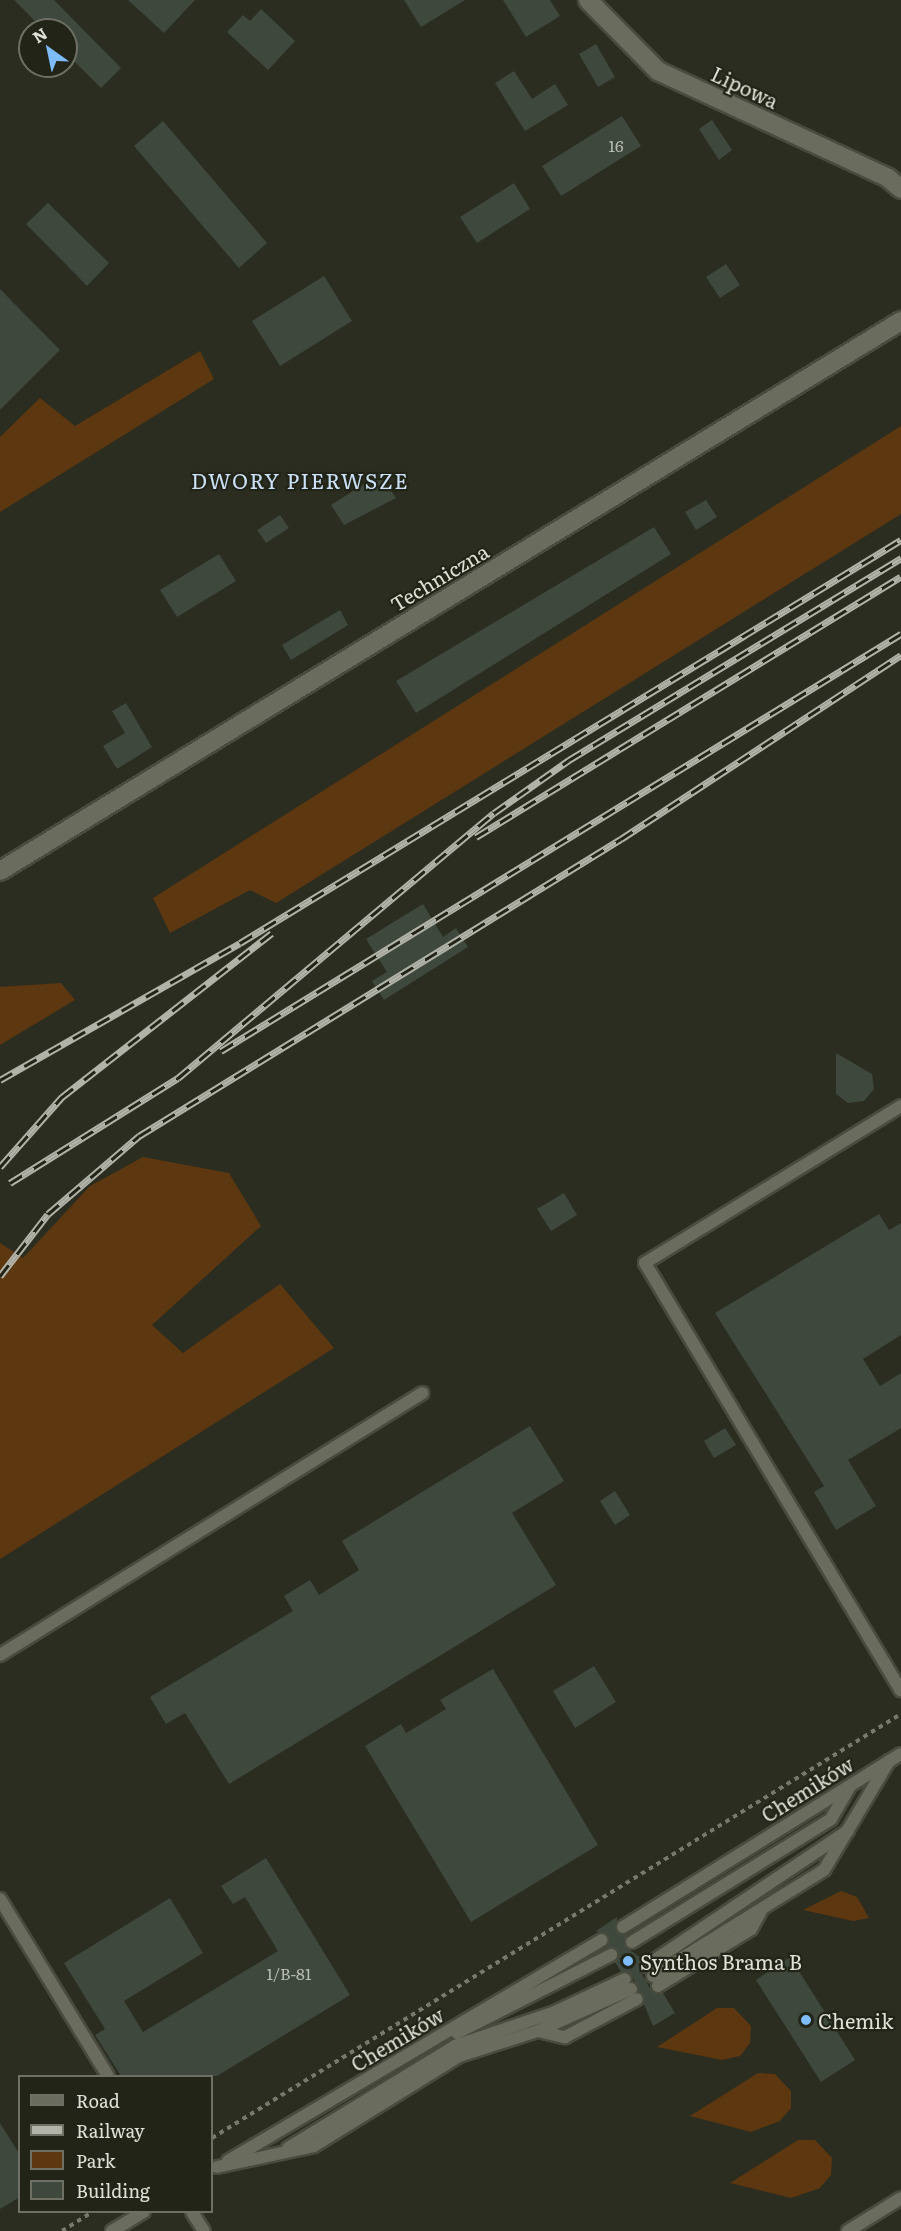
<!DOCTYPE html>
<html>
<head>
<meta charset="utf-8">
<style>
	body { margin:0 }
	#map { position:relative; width:901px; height:2231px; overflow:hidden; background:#2b2d20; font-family:Literata,serif }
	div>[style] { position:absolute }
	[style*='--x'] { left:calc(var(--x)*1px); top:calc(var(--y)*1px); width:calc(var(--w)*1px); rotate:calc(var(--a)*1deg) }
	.green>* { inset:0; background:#5d3710 }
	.building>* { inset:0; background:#3e483d }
	.path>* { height:4px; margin-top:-2px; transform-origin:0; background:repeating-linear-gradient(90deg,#77796e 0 4.5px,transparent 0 9px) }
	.roads { filter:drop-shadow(2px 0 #494b3f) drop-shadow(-2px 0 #494b3f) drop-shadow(0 2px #494b3f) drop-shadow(0 -2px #494b3f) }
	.lane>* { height:12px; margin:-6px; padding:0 6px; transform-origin:6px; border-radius:6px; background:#6a6c5d }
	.street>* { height:18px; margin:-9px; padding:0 9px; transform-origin:9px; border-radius:9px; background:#6a6c5d }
	.rail>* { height:7px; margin-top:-3.5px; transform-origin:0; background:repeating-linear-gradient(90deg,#222417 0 14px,#b1b3a9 0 28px); box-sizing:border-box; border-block:2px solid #b1b3a9 }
	.dots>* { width:16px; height:16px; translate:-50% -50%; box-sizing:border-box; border:3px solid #222417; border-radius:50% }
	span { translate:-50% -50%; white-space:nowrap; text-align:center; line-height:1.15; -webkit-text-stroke:4.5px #222417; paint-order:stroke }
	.number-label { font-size:16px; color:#b7bbb1 }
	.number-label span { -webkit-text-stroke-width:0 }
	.street-label { font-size:20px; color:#dfe1d8 }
	.poi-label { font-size:20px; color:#dfe1d8 }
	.left { translate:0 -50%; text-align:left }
	.neighbourhood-label { font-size:21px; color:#cbe1f8; letter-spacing:1.5px }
	.legend { position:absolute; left:18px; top:2075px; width:195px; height:138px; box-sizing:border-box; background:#222417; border:2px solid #6e7064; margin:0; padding:8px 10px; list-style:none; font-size:18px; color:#dfe1d8 }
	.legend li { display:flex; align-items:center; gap:12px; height:30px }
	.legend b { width:30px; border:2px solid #6e7064 }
	.north { position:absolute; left:18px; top:18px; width:60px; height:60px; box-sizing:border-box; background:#222417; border:2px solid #6e7064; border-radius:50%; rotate:327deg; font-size:16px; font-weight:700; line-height:24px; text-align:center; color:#dfe1d8 }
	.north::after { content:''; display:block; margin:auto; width:21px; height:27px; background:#7ebdf9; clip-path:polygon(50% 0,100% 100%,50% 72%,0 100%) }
</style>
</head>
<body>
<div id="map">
	<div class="green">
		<i style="clip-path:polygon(200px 351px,214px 379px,0 512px,0 437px,40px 398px,75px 426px)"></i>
		<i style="clip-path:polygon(901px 426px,901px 514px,276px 903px,250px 890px,170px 933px,153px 898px)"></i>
		<i style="clip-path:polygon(61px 983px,75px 1000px,0 1045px,0 987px)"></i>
		<i style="clip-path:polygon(143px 1157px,229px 1173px,261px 1226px,152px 1325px,183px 1353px,280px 1284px,334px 1348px,0 1559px,0 1243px,23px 1258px,90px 1186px)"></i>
		<i style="clip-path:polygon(841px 1891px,857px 1897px,869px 1918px,853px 1921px,803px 1910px)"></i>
		<i style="clip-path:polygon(717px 2008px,734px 2008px,751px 2026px,750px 2043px,740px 2056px,722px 2060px,657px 2047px)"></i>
		<i style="clip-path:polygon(758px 2073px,775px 2074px,791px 2091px,791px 2108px,780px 2121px,751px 2132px,690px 2116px)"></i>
		<i style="clip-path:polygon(798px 2140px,815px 2140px,832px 2158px,831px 2175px,820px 2188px,791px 2198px,730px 2183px)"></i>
	</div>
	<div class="building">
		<i style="clip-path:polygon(14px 0,54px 0,121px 68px,101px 88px,66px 53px,66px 30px,44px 30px)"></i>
		<i style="clip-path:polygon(128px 0,195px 0,164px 33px)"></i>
		<i style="clip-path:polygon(404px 0,465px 0,421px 27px)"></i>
		<i style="clip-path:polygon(503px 0,550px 0,560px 16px,526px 37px)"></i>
		<i style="clip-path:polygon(261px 9px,295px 41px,268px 70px,227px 32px,243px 15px,250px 21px)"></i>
		<i style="clip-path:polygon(596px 44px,615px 77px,598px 87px,579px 54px)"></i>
		<i style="clip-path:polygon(514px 71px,532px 99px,555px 84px,568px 105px,525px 131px,495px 83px)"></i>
		<i style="clip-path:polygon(622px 116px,641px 146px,561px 196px,542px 166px)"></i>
		<i style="clip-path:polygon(712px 120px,732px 150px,719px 160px,699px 129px)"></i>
		<i style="clip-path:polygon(163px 121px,267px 243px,239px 268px,134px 146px)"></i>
		<i style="clip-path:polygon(514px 183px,530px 209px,477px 243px,460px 217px)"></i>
		<i style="clip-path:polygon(48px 203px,109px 263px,87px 286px,26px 224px)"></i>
		<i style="clip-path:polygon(726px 264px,740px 285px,720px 298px,706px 277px)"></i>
		<i style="clip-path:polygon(324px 276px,352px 321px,280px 366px,252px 321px)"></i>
		<i style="clip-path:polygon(0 289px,60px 350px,0 410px)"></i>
		<i style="clip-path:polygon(380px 474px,396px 498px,344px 525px,331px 505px)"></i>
		<i style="clip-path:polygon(706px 500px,717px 517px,696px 530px,685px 512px)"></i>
		<i style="clip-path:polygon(280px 515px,289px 528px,266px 543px,257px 530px)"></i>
		<i style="clip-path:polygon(654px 527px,671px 554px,416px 713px,396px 681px)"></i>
		<i style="clip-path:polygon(219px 554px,236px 581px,177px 617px,160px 590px)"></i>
		<i style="clip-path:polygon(340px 610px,348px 625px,291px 660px,282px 645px)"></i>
		<i style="clip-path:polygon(126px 703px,152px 747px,117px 769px,103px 746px,125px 733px,112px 711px)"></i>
		<i style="clip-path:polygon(423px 904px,443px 937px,456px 928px,468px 947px,384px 1000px,372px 981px,387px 972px,366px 939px)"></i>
		<i style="clip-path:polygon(836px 1053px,872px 1074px,874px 1089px,864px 1101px,848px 1103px,836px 1094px)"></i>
		<i style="clip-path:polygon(564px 1193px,577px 1215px,551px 1231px,537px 1209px)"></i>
		<i style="clip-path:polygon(879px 1214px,889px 1230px,901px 1223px,901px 1335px,863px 1359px,880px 1386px,901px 1373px,901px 1428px,848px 1460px,876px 1506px,836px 1530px,814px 1492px,824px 1486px,715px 1313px)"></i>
		<i style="clip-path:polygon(530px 1426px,564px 1481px,512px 1513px,556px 1585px,229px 1784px,185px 1713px,166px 1724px,150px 1697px,293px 1611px,284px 1596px,310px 1580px,319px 1595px,359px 1570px,342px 1541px)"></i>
		<i style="clip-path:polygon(725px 1428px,736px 1445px,714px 1458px,704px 1441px)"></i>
		<i style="clip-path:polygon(615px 1491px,630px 1515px,615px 1525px,600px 1501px)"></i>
		<i style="clip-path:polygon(594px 1666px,616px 1702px,575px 1728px,553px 1691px)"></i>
		<i style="clip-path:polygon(493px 1669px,598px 1845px,471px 1922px,365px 1746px,401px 1724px,406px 1733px,446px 1709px,440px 1700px)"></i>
		<i style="clip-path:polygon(266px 1858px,350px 1995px,217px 2076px,121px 2076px,95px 2035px,105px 2029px,64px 1963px,170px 1898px,203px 1953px,124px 2001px,143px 2032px,278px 1951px,245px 1897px,233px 1904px,221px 1886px)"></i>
		<i style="clip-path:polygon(617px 1917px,616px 1931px,627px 1934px,625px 1946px,642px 1959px,638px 1967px,651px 1990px,663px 1993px,675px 2013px,653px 2026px,632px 1975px,621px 1972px,615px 1962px,618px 1951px,606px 1948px,608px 1935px,596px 1931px)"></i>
		<i style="clip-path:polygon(790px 1957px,855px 2060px,821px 2082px,756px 1980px)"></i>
		<i style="clip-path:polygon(0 2123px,20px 2155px,20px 2197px,0 2209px)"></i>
	</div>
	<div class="path">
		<i style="--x:212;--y:2138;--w:809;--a:-31.61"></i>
		<i style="--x:62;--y:2231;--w:36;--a:-32"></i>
	</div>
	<div class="roads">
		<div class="lane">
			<i style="--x:901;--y:1106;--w:300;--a:148.5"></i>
			<i style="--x:645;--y:1263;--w:498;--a:59.1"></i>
			<i style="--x:0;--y:1655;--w:497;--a:-31.8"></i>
			<i style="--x:0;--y:1899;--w:207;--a:58.6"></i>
			<i style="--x:623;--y:1927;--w:327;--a:-31.9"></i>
			<i style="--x:632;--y:1942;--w:234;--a:-31.7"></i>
			<i style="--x:831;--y:1819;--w:36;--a:-60"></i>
			<i style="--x:646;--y:1966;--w:243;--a:-33.8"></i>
			<i style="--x:653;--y:1976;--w:201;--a:-31.8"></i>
			<i style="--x:824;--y:1870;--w:127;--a:-59.2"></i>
			<i style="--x:658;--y:1986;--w:109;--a:-31.5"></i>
			<i style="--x:751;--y:1929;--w:21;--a:-61"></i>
			<i style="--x:538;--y:2031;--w:102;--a:-24.3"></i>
			<i style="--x:457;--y:2033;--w:173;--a:-26.9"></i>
			<i style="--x:288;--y:2148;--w:196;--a:-31.4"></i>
			<i style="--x:455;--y:2046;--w:106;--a:-18.8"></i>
			<i style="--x:555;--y:2012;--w:77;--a:-25.2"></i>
			<i style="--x:228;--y:2161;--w:434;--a:-30.6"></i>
			<i style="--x:217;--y:2167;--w:99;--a:-12.2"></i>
			<i style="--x:314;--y:2146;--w:171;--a:-31.8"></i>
			<i style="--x:459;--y:2056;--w:83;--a:-17.6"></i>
			<i style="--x:538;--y:2031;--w:28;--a:13"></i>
			<i style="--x:565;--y:2037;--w:81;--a:-27.8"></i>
			<i style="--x:192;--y:2212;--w:22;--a:58"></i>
			<i style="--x:112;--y:2231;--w:37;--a:-31"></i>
			<i style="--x:848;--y:2231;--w:62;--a:-31.9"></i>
		</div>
		<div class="street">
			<i style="--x:588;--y:0;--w:100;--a:45.4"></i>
			<i style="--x:658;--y:71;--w:254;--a:24.9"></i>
			<i style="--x:888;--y:178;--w:17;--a:40"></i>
			<i style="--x:0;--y:871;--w:1056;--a:-31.4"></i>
		</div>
	</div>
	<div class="rail">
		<i style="--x:476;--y:837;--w:498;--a:-31.5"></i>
		<i style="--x:221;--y:1051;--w:798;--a:-31.52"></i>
		<i style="--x:0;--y:1080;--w:276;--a:-29.7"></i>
		<i style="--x:240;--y:943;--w:774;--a:-31.37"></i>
		<i style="--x:0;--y:1167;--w:94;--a:-48.5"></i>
		<i style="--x:62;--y:1097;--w:266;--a:-38"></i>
		<i style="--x:10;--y:1183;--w:198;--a:-32"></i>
		<i style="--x:178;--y:1078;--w:412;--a:-40"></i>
		<i style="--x:494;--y:813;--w:92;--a:-35.2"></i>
		<i style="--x:569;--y:760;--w:389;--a:-31.3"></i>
		<i style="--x:0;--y:1276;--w:78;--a:-52.3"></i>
		<i style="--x:48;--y:1214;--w:120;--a:-40.6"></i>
		<i style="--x:139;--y:1136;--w:566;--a:-31.64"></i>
		<i style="--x:621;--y:839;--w:335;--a:-33.3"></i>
	</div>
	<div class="dots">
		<i style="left:628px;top:1961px;background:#7ebdf9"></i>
		<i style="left:806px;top:2020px;background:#7ebdf9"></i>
	</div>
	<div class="number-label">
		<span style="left:616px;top:145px">16</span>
		<span style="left:289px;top:1973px">1/B-81</span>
	</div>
	<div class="street-label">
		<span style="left:745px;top:87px;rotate:25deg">Lipowa</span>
		<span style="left:439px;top:577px;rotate:-31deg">Techniczna</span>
		<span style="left:807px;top:1789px;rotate:-32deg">Chemików</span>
		<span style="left:397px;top:2039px;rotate:-31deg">Chemików</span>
	</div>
	<div class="poi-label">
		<span class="left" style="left:640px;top:1961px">Synthos Brama B</span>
		<span class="left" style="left:818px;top:2020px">Chemik</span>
	</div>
	<div class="neighbourhood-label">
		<span style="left:300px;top:480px">DWORY PIERWSZE</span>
	</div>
	<ul class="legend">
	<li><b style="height:8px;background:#6a6c5d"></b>Road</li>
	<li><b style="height:8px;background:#b1b3a9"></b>Railway</li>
	<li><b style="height:16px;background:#5d3710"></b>Park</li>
	<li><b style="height:16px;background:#3e483d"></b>Building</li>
	</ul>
	<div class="north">N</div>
</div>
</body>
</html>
